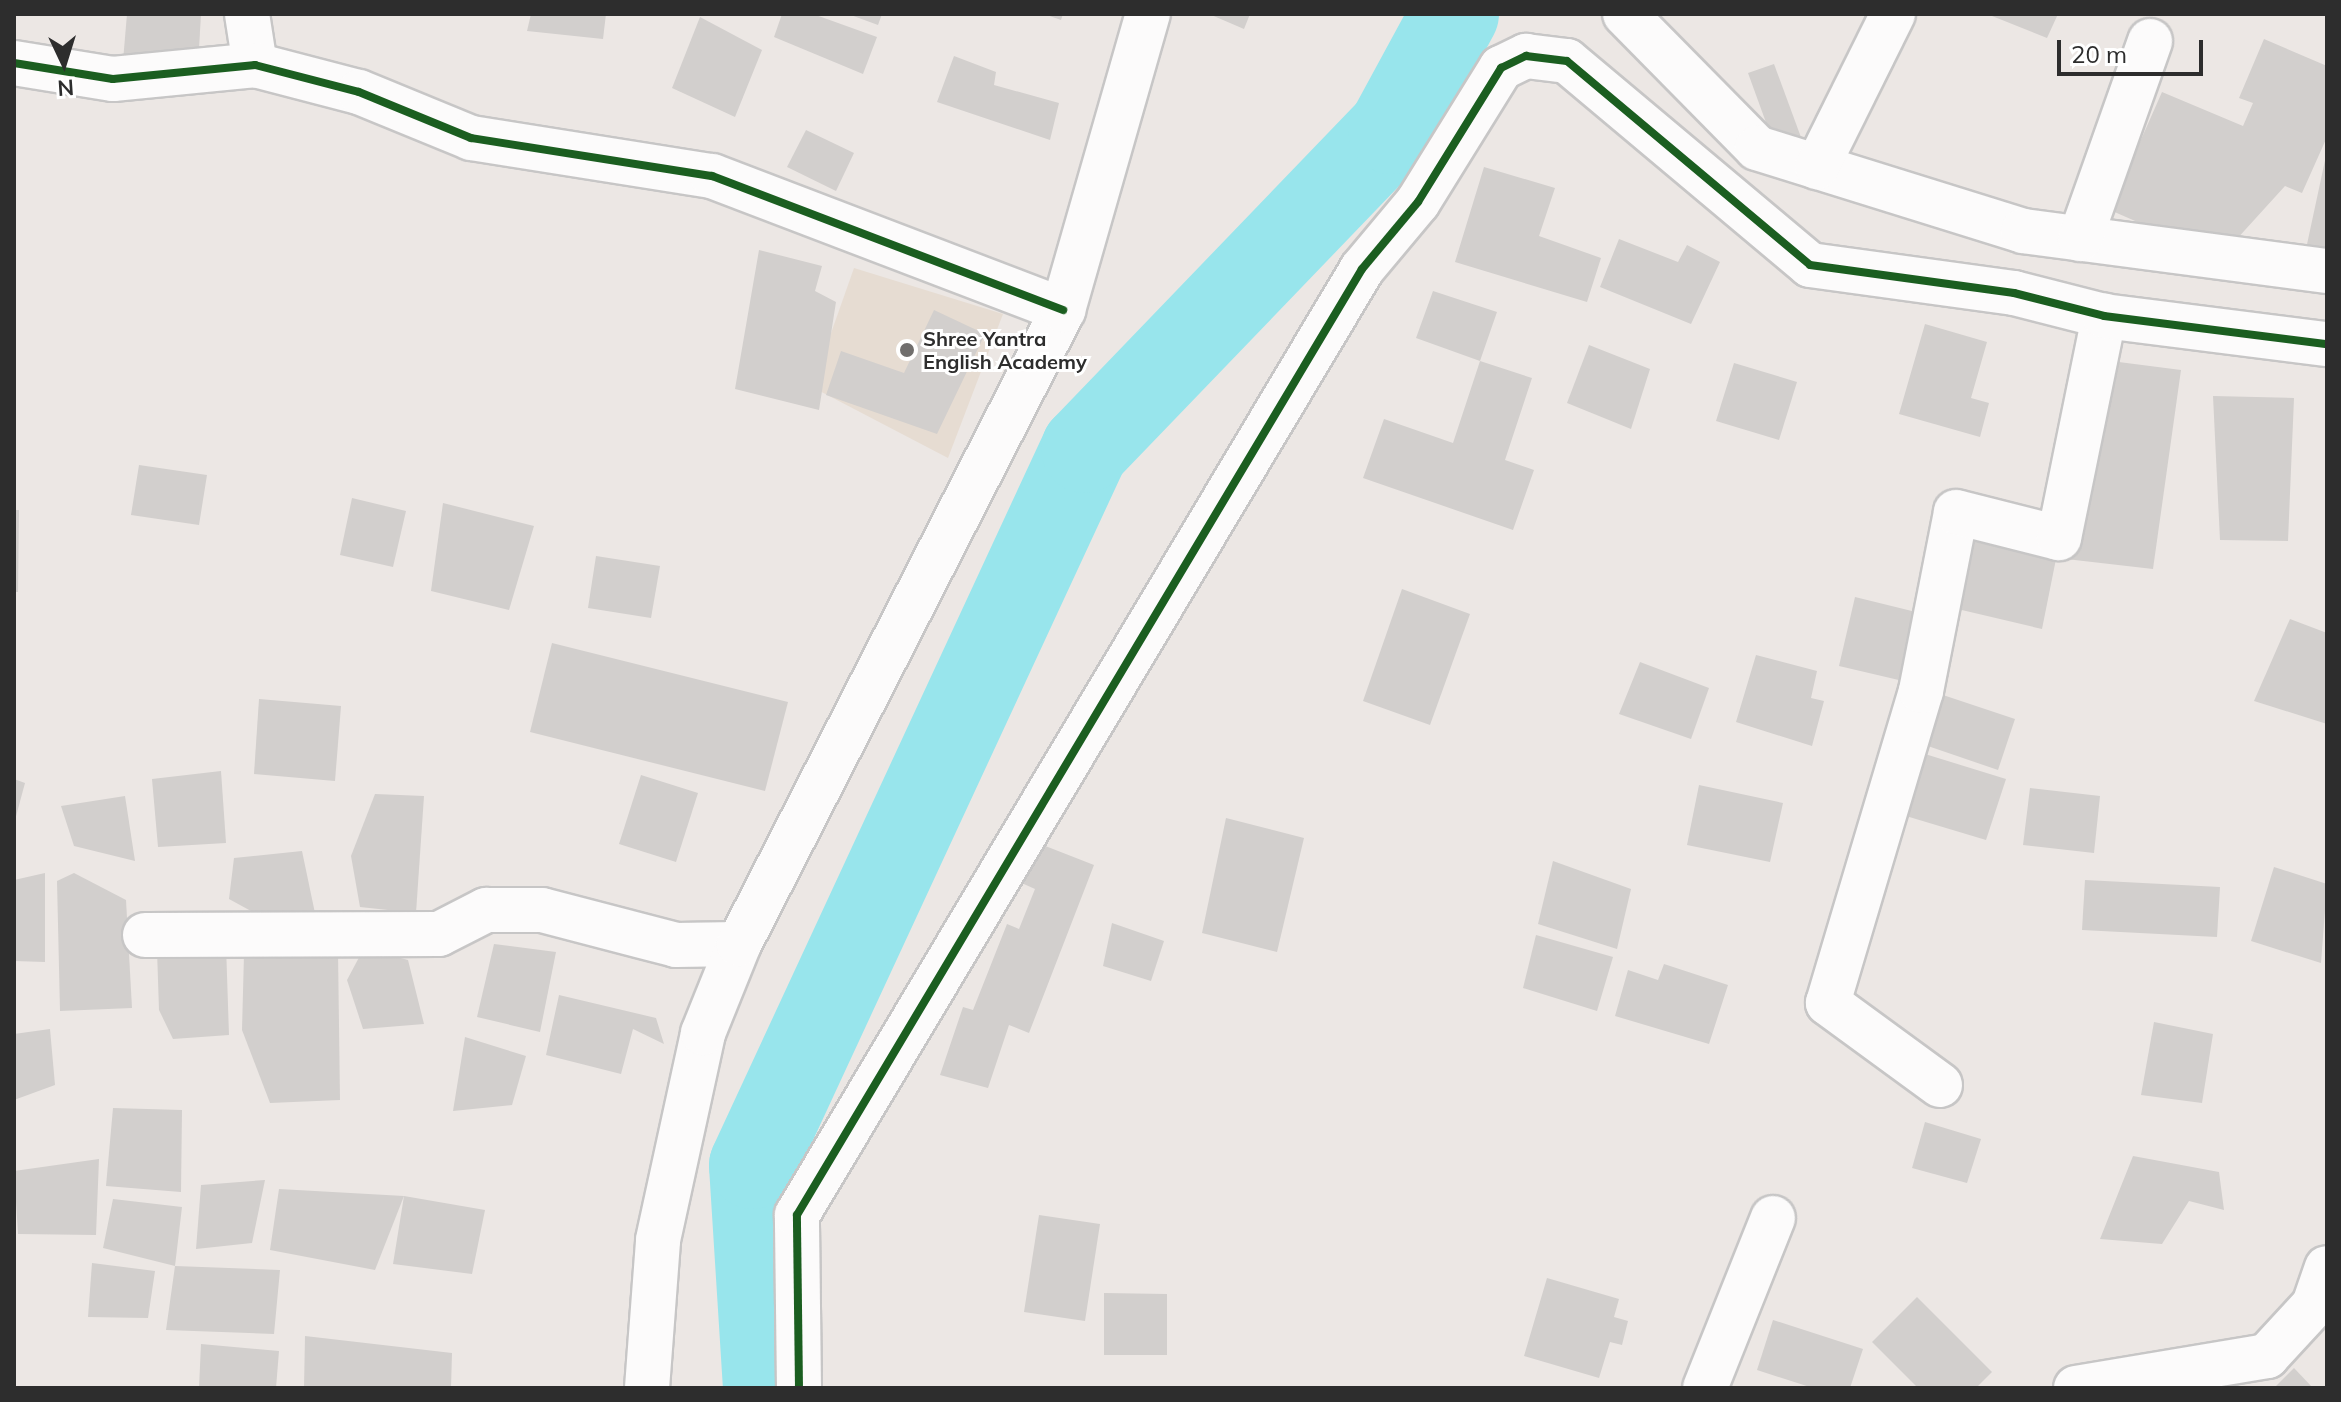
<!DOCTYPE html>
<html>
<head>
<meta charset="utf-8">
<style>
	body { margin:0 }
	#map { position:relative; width:2341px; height:1402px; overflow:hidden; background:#ece7e4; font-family:Mulish,sans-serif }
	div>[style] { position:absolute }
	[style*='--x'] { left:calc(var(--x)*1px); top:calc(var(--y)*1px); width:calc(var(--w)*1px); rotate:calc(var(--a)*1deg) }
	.education>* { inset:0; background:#e6dcd2 }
	.river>* { height:88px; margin:-44px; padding:0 44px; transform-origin:44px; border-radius:44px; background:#98e5ec }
	.building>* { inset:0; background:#d2cfcd }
	.roads { filter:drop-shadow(2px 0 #c7c6c6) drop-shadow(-2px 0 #c7c6c6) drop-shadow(0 2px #c7c6c6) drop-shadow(0 -2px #c7c6c6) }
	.street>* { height:44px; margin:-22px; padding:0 22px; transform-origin:22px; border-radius:22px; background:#fcfbfb }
	.secondary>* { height:44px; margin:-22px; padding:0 22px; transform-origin:22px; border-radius:22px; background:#fcfbfb }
	.cycleway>* { height:8px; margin:-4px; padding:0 4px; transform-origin:4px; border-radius:4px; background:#1b5e20 }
	.dots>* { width:22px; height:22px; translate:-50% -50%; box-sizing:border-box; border:4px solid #fff; border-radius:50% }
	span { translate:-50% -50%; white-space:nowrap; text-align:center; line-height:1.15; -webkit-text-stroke:6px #fff; paint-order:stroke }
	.poi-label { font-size:20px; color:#2d2d2d; font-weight:700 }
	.left { translate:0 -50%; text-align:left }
	.frame { position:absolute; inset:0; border:16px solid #2d2d2d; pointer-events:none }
	.north { position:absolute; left:24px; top:24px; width:80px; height:80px; -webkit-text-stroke:6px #fff; paint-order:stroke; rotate:176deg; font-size:22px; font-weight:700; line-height:32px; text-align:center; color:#2d2d2d }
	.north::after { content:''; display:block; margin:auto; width:28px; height:36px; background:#2d2d2d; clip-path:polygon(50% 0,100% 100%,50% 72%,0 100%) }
	.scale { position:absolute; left:2057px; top:40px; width:146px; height:36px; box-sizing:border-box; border:4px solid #2d2d2d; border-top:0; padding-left:10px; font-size:24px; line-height:28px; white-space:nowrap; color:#2d2d2d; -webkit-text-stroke:6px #fff; paint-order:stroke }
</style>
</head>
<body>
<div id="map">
	<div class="education">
		<i style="clip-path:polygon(854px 268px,1003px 314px,948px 458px,812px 387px)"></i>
	</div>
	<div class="river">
		<i style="--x:767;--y:1388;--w:223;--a:-93.6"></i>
		<i style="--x:753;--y:1165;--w:789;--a:-65.12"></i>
		<i style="--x:1085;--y:449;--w:443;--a:-46.1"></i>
		<i style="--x:1392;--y:130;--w:132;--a:-61.5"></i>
	</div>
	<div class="building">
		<i style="clip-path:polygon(127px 14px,201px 14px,198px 66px,123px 61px)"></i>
		<i style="clip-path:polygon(531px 14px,606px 14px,603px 39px,527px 31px)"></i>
		<i style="clip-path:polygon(782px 14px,813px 14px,877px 37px,863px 74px,774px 37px)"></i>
		<i style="clip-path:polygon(848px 14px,882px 14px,878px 25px)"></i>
		<i style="clip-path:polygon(1044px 14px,1063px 14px,1061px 20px)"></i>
		<i style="clip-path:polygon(1209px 14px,1250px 14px,1244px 29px)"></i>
		<i style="clip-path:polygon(1987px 14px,2058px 14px,2047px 38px)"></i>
		<i style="clip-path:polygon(700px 17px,762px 50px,735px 117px,672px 88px)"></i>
		<i style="clip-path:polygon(2264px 39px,2327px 66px,2327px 137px,2302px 193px,2285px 186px,2235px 241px,2190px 245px,2110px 210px,2162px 92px,2243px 126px,2253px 103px,2239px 98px)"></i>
		<i style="clip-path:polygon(954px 56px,996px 72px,994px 85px,1059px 103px,1050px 140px,937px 102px)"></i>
		<i style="clip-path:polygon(1774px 64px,1802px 140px,1776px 150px,1748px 73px)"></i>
		<i style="clip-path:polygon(806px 130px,854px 153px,836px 191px,787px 167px)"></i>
		<i style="clip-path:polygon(2327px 151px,2327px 252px,2306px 249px)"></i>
		<i style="clip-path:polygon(1484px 167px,1555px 188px,1539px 236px,1601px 258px,1587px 302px,1455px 262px)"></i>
		<i style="clip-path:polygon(1619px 239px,1678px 262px,1687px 245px,1720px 262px,1691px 324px,1600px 287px)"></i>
		<i style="clip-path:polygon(759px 250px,822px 266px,815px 291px,836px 302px,819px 410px,735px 389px)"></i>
		<i style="clip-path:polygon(1433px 291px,1497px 312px,1480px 361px,1532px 378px,1505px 460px,1534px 470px,1513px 530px,1363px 478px,1384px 419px,1453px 443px,1480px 361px,1416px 338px)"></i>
		<i style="clip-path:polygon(934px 310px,985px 334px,937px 434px,826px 395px,841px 351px,904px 373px)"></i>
		<i style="clip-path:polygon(1925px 324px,1987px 342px,1971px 398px,1989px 403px,1980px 437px,1899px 414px)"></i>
		<i style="clip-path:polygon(1589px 345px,1650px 369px,1631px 429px,1567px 403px)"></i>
		<i style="clip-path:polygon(2111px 361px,2181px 370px,2153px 569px,2066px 559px)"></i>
		<i style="clip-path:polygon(1734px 363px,1797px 382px,1779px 440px,1716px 421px)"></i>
		<i style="clip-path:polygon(2213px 396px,2294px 398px,2288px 541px,2220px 540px)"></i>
		<i style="clip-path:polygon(139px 465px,207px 475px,199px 525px,131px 515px)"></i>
		<i style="clip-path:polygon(352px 498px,406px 511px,393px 567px,340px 555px)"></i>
		<i style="clip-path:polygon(443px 503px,534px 526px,509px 610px,431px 591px)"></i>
		<i style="clip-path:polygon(14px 510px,19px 510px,18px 592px,14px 592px)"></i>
		<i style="clip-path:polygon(1969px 525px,2059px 544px,2042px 629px,1949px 607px)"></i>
		<i style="clip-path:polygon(596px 556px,660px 566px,651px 618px,588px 608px)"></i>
		<i style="clip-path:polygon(1402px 589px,1470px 614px,1430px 725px,1363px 701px)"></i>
		<i style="clip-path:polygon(1855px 597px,1920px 613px,1903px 681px,1839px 666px)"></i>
		<i style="clip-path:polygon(2290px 619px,2327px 633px,2327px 724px,2254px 701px)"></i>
		<i style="clip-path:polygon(552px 643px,788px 702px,765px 791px,530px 732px)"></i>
		<i style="clip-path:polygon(1756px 655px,1817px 671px,1811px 698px,1824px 701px,1812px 746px,1736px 722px)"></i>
		<i style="clip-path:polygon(1640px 662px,1709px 688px,1691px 739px,1619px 714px)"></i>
		<i style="clip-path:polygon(1940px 694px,2015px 719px,1998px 770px,1922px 744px)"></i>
		<i style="clip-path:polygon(259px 699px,341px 706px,335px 781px,254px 774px)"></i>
		<i style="clip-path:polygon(1925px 754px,2006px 779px,1986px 840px,1906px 816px)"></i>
		<i style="clip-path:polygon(221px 771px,226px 843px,158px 847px,152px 779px)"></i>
		<i style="clip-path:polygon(641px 775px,698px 793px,676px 862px,619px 844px)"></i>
		<i style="clip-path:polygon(14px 779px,25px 783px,15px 820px,14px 820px)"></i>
		<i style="clip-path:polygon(1699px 785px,1783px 803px,1770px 862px,1687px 845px)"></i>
		<i style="clip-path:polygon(2030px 788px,2100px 796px,2094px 853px,2023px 845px)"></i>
		<i style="clip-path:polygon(375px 794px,424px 796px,416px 913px,360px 907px,351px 856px)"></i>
		<i style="clip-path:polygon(125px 796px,135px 861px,74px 846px,61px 806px)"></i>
		<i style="clip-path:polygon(1226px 818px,1304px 838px,1277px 952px,1202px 933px)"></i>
		<i style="clip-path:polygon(1030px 840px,1094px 865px,1029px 1033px,1009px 1025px,988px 1088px,940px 1075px,963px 1007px,973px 1010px,1007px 924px,1019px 929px,1035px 889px,1015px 880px)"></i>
		<i style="clip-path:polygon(302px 851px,316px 918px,269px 921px,229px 899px,234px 858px)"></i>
		<i style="clip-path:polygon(1553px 861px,1631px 889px,1617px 949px,1538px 924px)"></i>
		<i style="clip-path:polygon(2274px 867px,2327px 884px,2321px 963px,2251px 941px)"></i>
		<i style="clip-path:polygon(45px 873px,45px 962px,14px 961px,14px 880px)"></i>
		<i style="clip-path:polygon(74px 873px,126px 900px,132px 1008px,60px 1011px,57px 881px)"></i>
		<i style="clip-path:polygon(2085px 880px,2220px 887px,2217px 937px,2082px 930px)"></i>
		<i style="clip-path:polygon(1112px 923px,1164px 941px,1151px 981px,1103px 966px)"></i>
		<i style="clip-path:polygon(1536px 935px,1613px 957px,1597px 1011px,1523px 988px)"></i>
		<i style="clip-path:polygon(494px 944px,556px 952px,540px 1032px,477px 1017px)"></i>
		<i style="clip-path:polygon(226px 945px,229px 1035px,173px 1039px,159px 1010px,157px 950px)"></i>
		<i style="clip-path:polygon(364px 948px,408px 960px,424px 1024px,363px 1029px,347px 980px)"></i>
		<i style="clip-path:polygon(338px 951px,340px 1100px,270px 1103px,242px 1030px,244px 954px)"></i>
		<i style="clip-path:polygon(1664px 964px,1728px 985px,1709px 1044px,1615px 1016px,1628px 970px,1658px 980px)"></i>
		<i style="clip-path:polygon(559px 995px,656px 1018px,664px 1044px,633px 1029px,621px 1074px,546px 1055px)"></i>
		<i style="clip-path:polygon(2154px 1022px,2213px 1034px,2202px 1103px,2141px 1095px)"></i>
		<i style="clip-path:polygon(50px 1029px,55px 1085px,14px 1100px,14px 1034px)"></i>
		<i style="clip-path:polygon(465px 1037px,526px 1056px,512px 1105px,453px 1111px)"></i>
		<i style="clip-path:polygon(113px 1108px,182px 1110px,181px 1192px,106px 1186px)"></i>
		<i style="clip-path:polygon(1925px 1122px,1981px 1139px,1967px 1183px,1912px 1168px)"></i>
		<i style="clip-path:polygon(2133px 1156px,2219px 1172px,2224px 1210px,2189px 1201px,2162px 1244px,2100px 1239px)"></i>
		<i style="clip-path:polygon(99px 1159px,96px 1235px,18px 1234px,14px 1171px)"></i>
		<i style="clip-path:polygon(265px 1180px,252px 1243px,196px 1249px,201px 1185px)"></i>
		<i style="clip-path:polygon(279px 1189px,404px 1196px,375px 1270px,270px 1250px)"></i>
		<i style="clip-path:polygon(404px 1196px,485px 1210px,472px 1274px,393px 1264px)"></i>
		<i style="clip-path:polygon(113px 1199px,182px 1207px,175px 1266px,280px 1270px,274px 1334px,166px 1330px,175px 1266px,103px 1248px)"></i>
		<i style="clip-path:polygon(1039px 1215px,1100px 1224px,1085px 1321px,1024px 1312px)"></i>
		<i style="clip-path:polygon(92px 1263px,155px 1271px,148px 1318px,88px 1317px)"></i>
		<i style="clip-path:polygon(1547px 1278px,1619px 1299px,1614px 1317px,1628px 1321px,1622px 1345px,1610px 1342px,1599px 1378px,1524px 1356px)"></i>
		<i style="clip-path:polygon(1104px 1293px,1167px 1294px,1167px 1355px,1104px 1355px)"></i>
		<i style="clip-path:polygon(1917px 1297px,1992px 1372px,1976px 1388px,1918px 1388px,1872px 1342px)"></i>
		<i style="clip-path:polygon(1773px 1320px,1863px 1349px,1850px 1388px,1813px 1388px,1757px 1370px)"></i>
		<i style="clip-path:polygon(305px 1336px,452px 1353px,451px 1388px,304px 1388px)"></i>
		<i style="clip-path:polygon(201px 1344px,279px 1351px,276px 1388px,199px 1388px)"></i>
		<i style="clip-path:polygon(2294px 1368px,2313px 1388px,2274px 1388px)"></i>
	</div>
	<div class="roads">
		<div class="street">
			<i style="--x:247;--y:14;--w:52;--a:81.1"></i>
			<i style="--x:1625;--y:14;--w:188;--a:45.4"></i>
			<i style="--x:1757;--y:148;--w:279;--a:17.3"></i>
			<i style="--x:2023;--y:231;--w:307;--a:7.5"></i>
			<i style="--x:14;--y:63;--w:100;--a:9.2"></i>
			<i style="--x:113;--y:79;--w:143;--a:-5.6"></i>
			<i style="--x:255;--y:65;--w:107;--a:14.6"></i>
			<i style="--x:359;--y:92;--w:121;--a:22.3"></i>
			<i style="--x:471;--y:138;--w:244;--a:9"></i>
			<i style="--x:712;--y:176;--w:376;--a:20.9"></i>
			<i style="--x:1817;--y:167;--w:171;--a:-63.6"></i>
			<i style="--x:2080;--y:239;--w:210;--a:-70.5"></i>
			<i style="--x:145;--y:935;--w:294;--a:-0.2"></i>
			<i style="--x:439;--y:934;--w:53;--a:-27.1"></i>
			<i style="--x:486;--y:910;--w:56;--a:0"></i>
			<i style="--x:542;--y:910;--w:138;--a:14.6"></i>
			<i style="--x:676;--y:945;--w:63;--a:-0.9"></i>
			<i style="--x:1940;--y:1085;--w:139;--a:-143.8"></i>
			<i style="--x:1828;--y:1003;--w:326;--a:-73.4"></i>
			<i style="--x:1921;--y:691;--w:182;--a:-78.9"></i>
			<i style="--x:1956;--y:512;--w:106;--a:14.2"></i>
			<i style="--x:2059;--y:538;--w:227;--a:-78.5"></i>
			<i style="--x:799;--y:1388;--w:173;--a:-90.7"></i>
			<i style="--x:797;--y:1215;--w:1102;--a:-59.15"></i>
			<i style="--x:1362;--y:269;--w:87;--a:-50.1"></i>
			<i style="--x:1418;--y:202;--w:158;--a:-58.2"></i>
			<i style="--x:1501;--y:68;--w:28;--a:-26"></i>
			<i style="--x:1526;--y:56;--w:41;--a:7"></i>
			<i style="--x:1567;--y:61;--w:317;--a:40"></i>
			<i style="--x:1810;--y:265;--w:206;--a:7.8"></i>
			<i style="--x:2014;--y:293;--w:93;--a:14.3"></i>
			<i style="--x:2104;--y:316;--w:225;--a:7.2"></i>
			<i style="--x:1705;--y:1388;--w:183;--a:-68.2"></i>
			<i style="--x:2076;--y:1388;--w:194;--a:-9.5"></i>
			<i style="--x:2267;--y:1356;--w:69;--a:-47.3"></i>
			<i style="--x:2314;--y:1305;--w:39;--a:-71"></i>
		</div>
		<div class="secondary">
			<i style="--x:647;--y:1388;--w:148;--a:-85.7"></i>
			<i style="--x:658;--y:1240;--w:212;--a:-77.7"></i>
			<i style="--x:703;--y:1033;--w:96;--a:-68"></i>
			<i style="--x:739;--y:944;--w:712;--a:-62.93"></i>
			<i style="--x:1063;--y:310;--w:308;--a:-74"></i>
		</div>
	</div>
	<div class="cycleway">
		<i style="--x:14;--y:63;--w:100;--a:9.2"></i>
		<i style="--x:113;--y:79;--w:143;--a:-5.6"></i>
		<i style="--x:255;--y:65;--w:107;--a:14.6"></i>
		<i style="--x:359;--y:92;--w:121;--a:22.3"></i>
		<i style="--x:471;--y:138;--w:244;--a:9"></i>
		<i style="--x:712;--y:176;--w:376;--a:20.9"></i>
		<i style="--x:799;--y:1388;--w:173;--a:-90.7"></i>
		<i style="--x:797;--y:1215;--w:1102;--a:-59.15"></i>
		<i style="--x:1362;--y:269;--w:87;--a:-50.1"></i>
		<i style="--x:1418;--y:202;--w:158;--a:-58.2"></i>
		<i style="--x:1501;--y:68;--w:28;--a:-26"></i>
		<i style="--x:1526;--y:56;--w:41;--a:7"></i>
		<i style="--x:1567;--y:61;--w:317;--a:40"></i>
		<i style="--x:1810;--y:265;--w:206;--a:7.8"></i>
		<i style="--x:2014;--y:293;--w:93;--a:14.3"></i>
		<i style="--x:2104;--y:316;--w:225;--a:7.2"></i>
	</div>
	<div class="dots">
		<i style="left:907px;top:350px;background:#706e6d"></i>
	</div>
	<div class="poi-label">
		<span class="left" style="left:923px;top:350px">Shree Yantra<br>English Academy</span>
	</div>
	<div class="frame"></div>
	<div class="north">N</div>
	<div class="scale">20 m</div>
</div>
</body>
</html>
